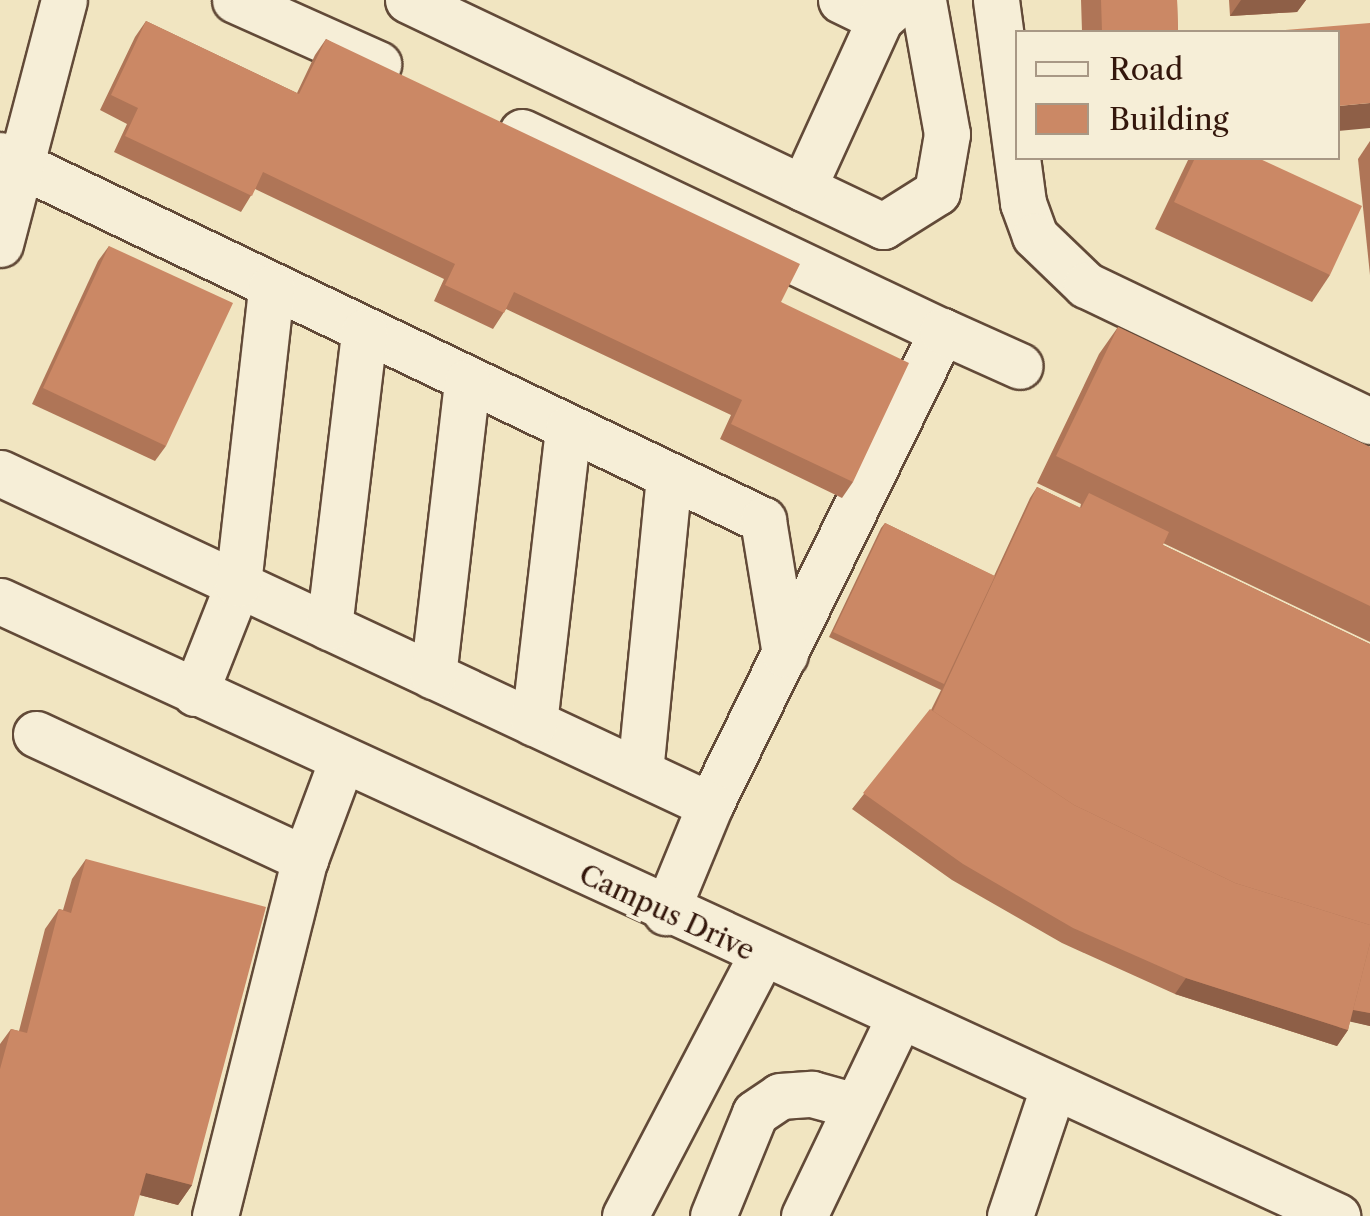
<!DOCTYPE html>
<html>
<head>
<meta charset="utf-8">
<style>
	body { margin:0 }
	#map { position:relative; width:1370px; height:1216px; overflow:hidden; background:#f1e5c1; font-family:"Libre Caslon Text",serif }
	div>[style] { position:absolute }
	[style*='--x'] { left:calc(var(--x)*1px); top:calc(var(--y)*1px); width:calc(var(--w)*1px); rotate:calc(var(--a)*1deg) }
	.roads { filter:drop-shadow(2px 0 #624a38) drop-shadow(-2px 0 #624a38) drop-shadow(0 2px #624a38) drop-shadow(0 -2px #624a38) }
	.minor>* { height:45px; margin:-22.5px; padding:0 22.5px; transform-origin:22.5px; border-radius:22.5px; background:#f6eed7 }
	.wall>* { inset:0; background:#af7557 }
	.shaded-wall>* { inset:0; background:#8e5f47 }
	.building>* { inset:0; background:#cb8865 }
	span { translate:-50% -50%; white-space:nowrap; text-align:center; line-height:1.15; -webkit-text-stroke:8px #f6eed7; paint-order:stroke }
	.street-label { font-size:28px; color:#33160b }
	.legend { position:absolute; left:1015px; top:30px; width:325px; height:130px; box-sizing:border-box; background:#f6eed7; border:2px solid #a89885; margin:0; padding:12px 18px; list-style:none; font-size:30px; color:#33160b }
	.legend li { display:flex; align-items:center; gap:20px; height:50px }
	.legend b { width:50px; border:2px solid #a89885 }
</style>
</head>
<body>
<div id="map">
	<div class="roads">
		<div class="minor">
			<i style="--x:235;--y:0;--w:157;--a:24.1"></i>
			<i style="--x:408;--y:0;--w:526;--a:25.44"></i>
			<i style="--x:883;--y:226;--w:64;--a:-32.2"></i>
			<i style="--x:937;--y:192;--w:59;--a:-80.2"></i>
			<i style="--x:947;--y:134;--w:136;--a:-100.2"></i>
			<i style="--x:841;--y:0;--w:43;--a:26"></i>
			<i style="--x:996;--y:0;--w:205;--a:82.4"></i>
			<i style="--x:1023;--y:203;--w:35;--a:70"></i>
			<i style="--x:1035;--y:236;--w:71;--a:43.9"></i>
			<i style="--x:1086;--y:285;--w:315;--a:25.6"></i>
			<i style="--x:522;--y:132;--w:465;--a:25.4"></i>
			<i style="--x:942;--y:331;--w:528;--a:116.08"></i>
			<i style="--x:710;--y:805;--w:116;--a:112.4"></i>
			<i style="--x:0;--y:155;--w:846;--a:25.57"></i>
			<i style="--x:763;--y:520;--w:136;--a:80.7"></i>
			<i style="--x:803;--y:188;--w:186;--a:-65.5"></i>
			<i style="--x:880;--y:19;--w:29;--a:-41"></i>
			<i style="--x:0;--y:244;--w:252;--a:-75.3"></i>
			<i style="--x:942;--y:331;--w:85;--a:24.2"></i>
			<i style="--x:0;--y:473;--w:784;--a:25.06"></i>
			<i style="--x:0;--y:601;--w:1472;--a:24.7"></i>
			<i style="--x:329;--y:627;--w:297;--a:-83.2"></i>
			<i style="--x:433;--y:676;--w:296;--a:-83.4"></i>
			<i style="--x:195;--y:693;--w:117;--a:-68.5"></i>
			<i style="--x:238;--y:584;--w:298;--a:-83.6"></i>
			<i style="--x:534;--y:723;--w:297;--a:-83.4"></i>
			<i style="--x:36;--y:734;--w:297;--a:24.9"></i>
			<i style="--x:640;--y:772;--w:298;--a:-84.4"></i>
			<i style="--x:215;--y:1216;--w:368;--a:-75.9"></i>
			<i style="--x:305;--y:859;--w:106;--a:-69.5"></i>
			<i style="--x:625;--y:1216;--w:293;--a:-62.4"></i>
			<i style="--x:713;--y:1216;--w:111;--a:-67.8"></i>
			<i style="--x:755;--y:1113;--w:30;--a:-34"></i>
			<i style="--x:780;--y:1096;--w:32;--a:-4"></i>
			<i style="--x:812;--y:1094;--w:41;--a:15.4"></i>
			<i style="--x:804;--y:1216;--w:222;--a:-64.4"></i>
			<i style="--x:1010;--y:1216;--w:135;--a:-71.4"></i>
		</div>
	</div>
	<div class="wall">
		<i style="clip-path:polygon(1081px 0,1177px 0,1178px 32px,1082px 32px)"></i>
		<i style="clip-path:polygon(1229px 0,1306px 0,1297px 12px,1230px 16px)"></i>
		<i style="clip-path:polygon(146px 21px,297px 93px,315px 55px,326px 39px,781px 302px,853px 482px,842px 498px,720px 439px,731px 415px,506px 309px,493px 329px,434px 301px,444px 279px,255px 189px,241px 212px,114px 152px,127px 124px,100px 110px,135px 37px)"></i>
		<i style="clip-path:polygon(1370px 141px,1370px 275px,1358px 159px)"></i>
		<i style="clip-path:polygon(1189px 158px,1258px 158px,1330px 275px,1312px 302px,1155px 229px)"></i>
		<i style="clip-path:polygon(109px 246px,166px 446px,155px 461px,32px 404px,98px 261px)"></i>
		<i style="clip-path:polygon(1118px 327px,1370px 447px,1370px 642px,1163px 543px,1163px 545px,1370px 644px,1370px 1026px,1350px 1021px,1348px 1030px,1337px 1046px,1175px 994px,1062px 943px,952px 880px,852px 809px,931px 710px,941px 690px,829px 637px,881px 528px,885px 523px,994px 576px,1030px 498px,1037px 487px,1080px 508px,1081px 504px,1037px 483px,1099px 354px)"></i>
		<i style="clip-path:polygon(86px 859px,192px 1185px,178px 1205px,140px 1195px,0 1216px,0 1044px,11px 1029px,19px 1031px,45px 929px,59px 909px,63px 910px,72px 879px)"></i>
	</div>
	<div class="shaded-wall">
		<i style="clip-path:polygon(1241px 0,1306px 0,1297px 12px,1230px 16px)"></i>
		<i style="clip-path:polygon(1370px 103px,1370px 128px,1338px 131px,1338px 106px)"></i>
		<i style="clip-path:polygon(1186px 978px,1348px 1030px,1337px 1046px,1175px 994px)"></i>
		<i style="clip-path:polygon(1351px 1009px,1370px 1013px,1370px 1026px,1343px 1020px)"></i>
		<i style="clip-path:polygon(146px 1173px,192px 1185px,178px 1205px,132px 1193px)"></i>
	</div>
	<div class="building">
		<i style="clip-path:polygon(1101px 0,1177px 0,1178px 32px,1102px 32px)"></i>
		<i style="clip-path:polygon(146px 21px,299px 94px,326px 39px,800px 264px,781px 302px,909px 363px,853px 482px,731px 424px,742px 400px,514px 292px,504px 313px,445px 285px,455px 264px,263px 172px,252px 196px,125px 136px,138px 108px,111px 95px)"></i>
		<i style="clip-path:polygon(1370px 23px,1370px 103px,1338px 106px,1338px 32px,1273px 32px,1273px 31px)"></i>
		<i style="clip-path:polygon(1195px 158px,1258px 158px,1362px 206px,1330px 275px,1174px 202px)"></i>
		<i style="clip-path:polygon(109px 246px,233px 303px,166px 446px,43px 388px)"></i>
		<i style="clip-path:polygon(1118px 327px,1370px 447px,1370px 606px,1056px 456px)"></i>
		<i style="clip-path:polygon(1037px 487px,1081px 508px,1089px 493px,1169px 532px,1163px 545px,1370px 644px,1370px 925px,1235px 883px,1074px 805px,933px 711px)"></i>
		<i style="clip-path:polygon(885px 523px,995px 576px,944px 684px,833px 632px)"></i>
		<i style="clip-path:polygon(930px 709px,1074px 805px,1235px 883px,1370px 925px,1370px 943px,1348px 1030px,1186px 978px,1073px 928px,963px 864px,863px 793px)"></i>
		<i style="clip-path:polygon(86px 859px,266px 907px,192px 1185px,146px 1173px,134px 1216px,0 1216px,0 1069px,11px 1029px,27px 1033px,59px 909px,71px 913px)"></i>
		<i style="clip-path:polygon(1370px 943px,1370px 1013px,1353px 1010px)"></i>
	</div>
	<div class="street-label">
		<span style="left:667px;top:912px;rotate:25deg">Campus Drive</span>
	</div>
	<ul class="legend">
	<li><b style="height:12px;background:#f6eed7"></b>Road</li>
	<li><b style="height:28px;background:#cb8865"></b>Building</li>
	</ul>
</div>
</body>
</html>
